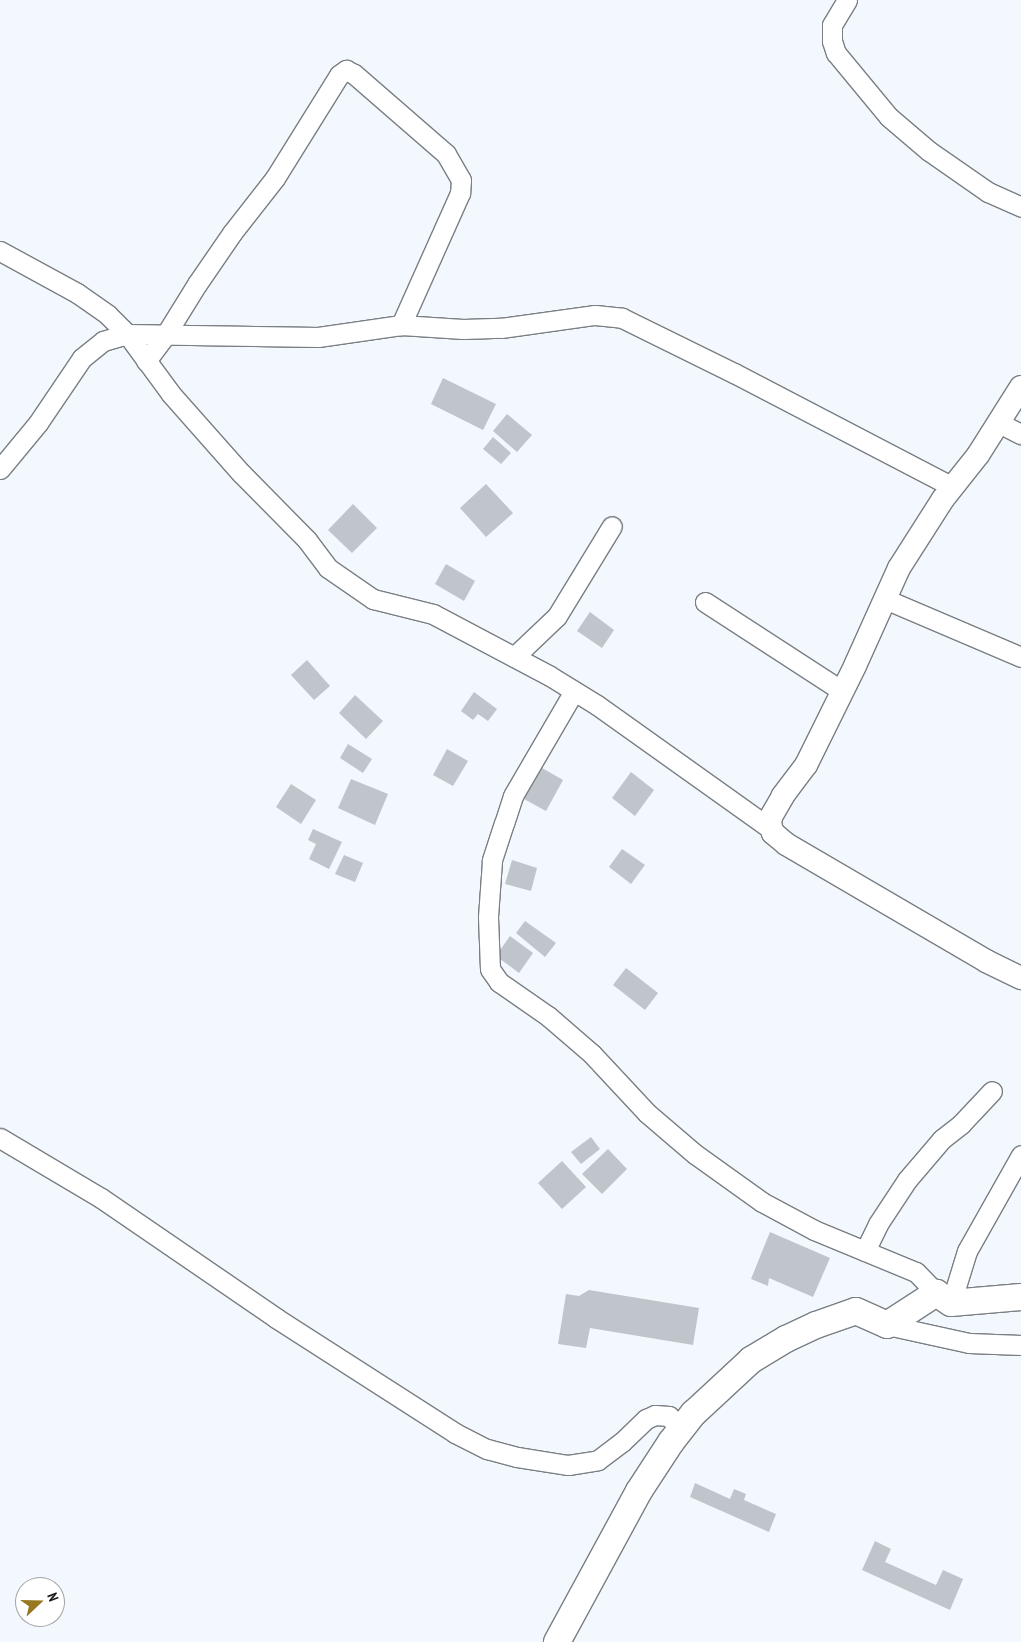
<!DOCTYPE html>
<html>
<head>
<meta charset="utf-8">
<style>
	body { margin:0 }
	#map { position:relative; width:1021px; height:1642px; overflow:hidden; background:#f2f8fd; font-family:"PT Sans Narrow",sans-serif }
	div>[style] { position:absolute }
	[style*='--x'] { left:calc(var(--x)*1px); top:calc(var(--y)*1px); width:calc(var(--w)*1px); rotate:calc(var(--a)*1deg) }
	.building>* { inset:0; background:#bfc5ca }
	.roads { filter:drop-shadow(1px 0 #797f83) drop-shadow(-1px 0 #797f83) drop-shadow(0 1px #797f83) drop-shadow(0 -1px #797f83) }
	.minor>* { height:19px; margin:-9.5px; padding:0 9.5px; transform-origin:9.5px; border-radius:9.5px; background:#fff }
	.tertiary>* { height:22px; margin:-11px; padding:0 11px; transform-origin:11px; border-radius:11px; background:#fff }
	.secondary>* { height:26px; margin:-13px; padding:0 13px; transform-origin:13px; border-radius:13px; background:#fff }
	span { translate:-50% -50%; white-space:nowrap; text-align:center; line-height:1.15; -webkit-text-stroke:4.5px #fff; paint-order:stroke }
	.north { position:absolute; left:15px; top:1577px; width:50px; height:50px; box-sizing:border-box; background:#fff; border:1px solid #a3a4a5; border-radius:50%; rotate:69deg; font-size:14px; font-weight:700; line-height:20px; text-align:center; color:#191b1d }
	.north::after { content:''; display:block; margin:auto; width:18px; height:22px; background:#977821; clip-path:polygon(50% 0,100% 100%,50% 72%,0 100%) }
</style>
</head>
<body>
<div id="map">
	<div class="building">
		<i style="clip-path:polygon(443px 378px,496px 404px,483px 430px,431px 404px)"></i>
		<i style="clip-path:polygon(507px 414px,532px 435px,517px 452px,493px 431px)"></i>
		<i style="clip-path:polygon(493px 437px,511px 453px,501px 464px,483px 449px)"></i>
		<i style="clip-path:polygon(486px 484px,513px 513px,486px 537px,460px 508px)"></i>
		<i style="clip-path:polygon(353px 504px,377px 528px,352px 553px,328px 530px)"></i>
		<i style="clip-path:polygon(446px 564px,475px 581px,464px 601px,435px 584px)"></i>
		<i style="clip-path:polygon(590px 612px,614px 630px,602px 648px,577px 631px)"></i>
		<i style="clip-path:polygon(307px 660px,330px 686px,314px 700px,291px 675px)"></i>
		<i style="clip-path:polygon(474px 692px,497px 709px,488px 721px,478px 714px,473px 720px,461px 711px)"></i>
		<i style="clip-path:polygon(355px 695px,383px 721px,366px 739px,339px 713px)"></i>
		<i style="clip-path:polygon(348px 744px,372px 759px,363px 773px,340px 758px)"></i>
		<i style="clip-path:polygon(447px 749px,468px 761px,453px 786px,433px 775px)"></i>
		<i style="clip-path:polygon(542px 768px,563px 780px,546px 811px,524px 799px)"></i>
		<i style="clip-path:polygon(631px 772px,654px 790px,635px 816px,612px 798px)"></i>
		<i style="clip-path:polygon(351px 779px,388px 794px,375px 825px,338px 808px)"></i>
		<i style="clip-path:polygon(291px 784px,316px 800px,301px 824px,276px 807px)"></i>
		<i style="clip-path:polygon(313px 829px,342px 842px,329px 869px,309px 859px,316px 844px,308px 840px)"></i>
		<i style="clip-path:polygon(622px 849px,645px 865px,631px 884px,609px 867px)"></i>
		<i style="clip-path:polygon(344px 855px,363px 863px,355px 882px,335px 874px)"></i>
		<i style="clip-path:polygon(512px 860px,537px 868px,531px 891px,505px 884px)"></i>
		<i style="clip-path:polygon(525px 921px,556px 943px,545px 957px,516px 933px)"></i>
		<i style="clip-path:polygon(510px 936px,533px 953px,519px 973px,496px 956px)"></i>
		<i style="clip-path:polygon(626px 968px,658px 993px,645px 1010px,613px 985px)"></i>
		<i style="clip-path:polygon(591px 1137px,600px 1149px,581px 1164px,571px 1152px)"></i>
		<i style="clip-path:polygon(608px 1149px,627px 1169px,602px 1194px,582px 1174px)"></i>
		<i style="clip-path:polygon(562px 1161px,586px 1187px,562px 1209px,538px 1183px)"></i>
		<i style="clip-path:polygon(770px 1232px,830px 1258px,813px 1297px,769px 1278px,768px 1286px,751px 1279px)"></i>
		<i style="clip-path:polygon(589px 1290px,699px 1308px,693px 1345px,590px 1328px,586px 1348px,558px 1344px,566px 1294px,579px 1296px)"></i>
		<i style="clip-path:polygon(695px 1483px,730px 1499px,734px 1489px,746px 1494px,744px 1500px,776px 1514px,769px 1532px,690px 1497px)"></i>
		<i style="clip-path:polygon(875px 1541px,891px 1549px,885px 1562px,936px 1585px,943px 1570px,963px 1579px,950px 1610px,862px 1570px)"></i>
	</div>
	<div class="roads">
		<div class="minor">
			<i style="--x:847;--y:0;--w:29;--a:121"></i>
			<i style="--x:832;--y:25;--w:16;--a:90"></i>
			<i style="--x:832;--y:41;--w:13;--a:72"></i>
			<i style="--x:836;--y:53;--w:83;--a:50.4"></i>
			<i style="--x:889;--y:117;--w:52;--a:40.4"></i>
			<i style="--x:929;--y:151;--w:72;--a:34.8"></i>
			<i style="--x:988;--y:192;--w:36;--a:24"></i>
			<i style="--x:0;--y:251;--w:88;--a:28.6"></i>
			<i style="--x:77;--y:293;--w:38;--a:35"></i>
			<i style="--x:108;--y:315;--w:27;--a:45"></i>
			<i style="--x:127;--y:334;--w:74;--a:53.7"></i>
			<i style="--x:171;--y:394;--w:106;--a:48.5"></i>
			<i style="--x:241;--y:473;--w:94;--a:45.4"></i>
			<i style="--x:307;--y:540;--w:35;--a:53"></i>
			<i style="--x:328;--y:568;--w:55;--a:34.6"></i>
			<i style="--x:373;--y:599;--w:62;--a:14"></i>
			<i style="--x:433;--y:614;--w:132;--a:27.9"></i>
			<i style="--x:550;--y:676;--w:55;--a:31.7"></i>
			<i style="--x:597;--y:705;--w:215;--a:35.5"></i>
			<i style="--x:146;--y:361;--w:34;--a:-53"></i>
			<i style="--x:166;--y:334;--w:59;--a:-58.2"></i>
			<i style="--x:197;--y:284;--w:62;--a:-55.5"></i>
			<i style="--x:232;--y:233;--w:70;--a:-52"></i>
			<i style="--x:275;--y:178;--w:121;--a:-58.1"></i>
			<i style="--x:339;--y:75;--w:9;--a:-36"></i>
			<i style="--x:346;--y:70;--w:9;--a:27"></i>
			<i style="--x:354;--y:74;--w:122;--a:41"></i>
			<i style="--x:446;--y:154;--w:30;--a:60"></i>
			<i style="--x:461;--y:180;--w:13;--a:94"></i>
			<i style="--x:460;--y:193;--w:145;--a:114.1"></i>
			<i style="--x:999;--y:423;--w:25;--a:27"></i>
			<i style="--x:0;--y:469;--w:60;--a:-50.4"></i>
			<i style="--x:38;--y:423;--w:78;--a:-55.9"></i>
			<i style="--x:82;--y:358;--w:27;--a:-39"></i>
			<i style="--x:103;--y:341;--w:25;--a:-16"></i>
			<i style="--x:127;--y:334;--w:191;--a:0.9"></i>
			<i style="--x:318;--y:337;--w:84;--a:-8.2"></i>
			<i style="--x:401;--y:325;--w:62;--a:3.7"></i>
			<i style="--x:463;--y:329;--w:38;--a:-2"></i>
			<i style="--x:501;--y:328;--w:95;--a:-7.9"></i>
			<i style="--x:595;--y:315;--w:27;--a:6"></i>
			<i style="--x:622;--y:318;--w:125;--a:26.2"></i>
			<i style="--x:734;--y:373;--w:247;--a:27.5"></i>
			<i style="--x:885;--y:599;--w:148;--a:23.1"></i>
			<i style="--x:705;--y:602;--w:163;--a:33"></i>
			<i style="--x:514;--y:657;--w:59;--a:-43.6"></i>
			<i style="--x:557;--y:616;--w:105;--a:-58.6"></i>
			<i style="--x:574;--y:691;--w:121;--a:120.2"></i>
			<i style="--x:513;--y:796;--w:28;--a:108"></i>
			<i style="--x:504;--y:823;--w:40;--a:108"></i>
			<i style="--x:492;--y:861;--w:56;--a:94.1"></i>
			<i style="--x:488;--y:917;--w:52;--a:87.8"></i>
			<i style="--x:490;--y:969;--w:16;--a:55"></i>
			<i style="--x:499;--y:982;--w:60;--a:34.8"></i>
			<i style="--x:548;--y:1016;--w:58;--a:40.8"></i>
			<i style="--x:592;--y:1054;--w:81;--a:47"></i>
			<i style="--x:647;--y:1113;--w:63;--a:40.5"></i>
			<i style="--x:695;--y:1154;--w:82;--a:35.6"></i>
			<i style="--x:762;--y:1202;--w:59;--a:28.3"></i>
			<i style="--x:814;--y:1230;--w:110;--a:22.4"></i>
			<i style="--x:916;--y:1272;--w:29;--a:46"></i>
			<i style="--x:0;--y:1138;--w:117;--a:30.7"></i>
			<i style="--x:101;--y:1198;--w:212;--a:34.4"></i>
			<i style="--x:276;--y:1318;--w:213;--a:32.7"></i>
			<i style="--x:455;--y:1433;--w:36;--a:27"></i>
			<i style="--x:487;--y:1449;--w:31;--a:15"></i>
			<i style="--x:517;--y:1457;--w:52;--a:8.9"></i>
			<i style="--x:568;--y:1465;--w:30;--a:-9"></i>
			<i style="--x:598;--y:1460;--w:30;--a:-37"></i>
			<i style="--x:622;--y:1442;--w:33;--a:-44"></i>
			<i style="--x:646;--y:1419;--w:10;--a:-24"></i>
			<i style="--x:655;--y:1415;--w:14;--a:4"></i>
			<i style="--x:669;--y:1416;--w:18;--a:52"></i>
			<i style="--x:865;--y:1251;--w:30;--a:-64"></i>
			<i style="--x:878;--y:1224;--w:53;--a:-56.6"></i>
			<i style="--x:907;--y:1180;--w:54;--a:-49.5"></i>
			<i style="--x:942;--y:1139;--w:24;--a:-38"></i>
			<i style="--x:961;--y:1124;--w:45;--a:-46.8"></i>
			<i style="--x:951;--y:1303;--w:54;--a:-72.9"></i>
			<i style="--x:967;--y:1251;--w:110;--a:-60.6"></i>
			<i style="--x:887;--y:1325;--w:84;--a:12.4"></i>
			<i style="--x:969;--y:1343;--w:52;--a:2.2"></i>
		</div>
		<div class="tertiary">
			<i style="--x:1021;--y:387;--w:80;--a:122.3"></i>
			<i style="--x:978;--y:455;--w:56;--a:128.5"></i>
			<i style="--x:943;--y:499;--w:82;--a:122.5"></i>
			<i style="--x:899;--y:568;--w:107;--a:114.2"></i>
			<i style="--x:855;--y:666;--w:110;--a:116.3"></i>
			<i style="--x:806;--y:765;--w:39;--a:127"></i>
			<i style="--x:783;--y:796;--w:24;--a:120"></i>
			<i style="--x:771;--y:817;--w:7;--a:98"></i>
			<i style="--x:770;--y:824;--w:9;--a:72"></i>
			<i style="--x:773;--y:833;--w:17;--a:40"></i>
			<i style="--x:786;--y:844;--w:232;--a:30.3"></i>
			<i style="--x:986;--y:961;--w:39;--a:26"></i>
		</div>
		<div class="secondary">
			<i style="--x:557;--y:1642;--w:172;--a:-61.5"></i>
			<i style="--x:639;--y:1491;--w:59;--a:-56.9"></i>
			<i style="--x:671;--y:1442;--w:37;--a:-52"></i>
			<i style="--x:694;--y:1413;--w:78;--a:-42.9"></i>
			<i style="--x:751;--y:1360;--w:41;--a:-31"></i>
			<i style="--x:786;--y:1339;--w:33;--a:-25"></i>
			<i style="--x:816;--y:1325;--w:42;--a:-19.3"></i>
			<i style="--x:856;--y:1311;--w:34;--a:24"></i>
			<i style="--x:887;--y:1325;--w:59;--a:-33.1"></i>
			<i style="--x:936;--y:1293;--w:18;--a:34"></i>
			<i style="--x:951;--y:1303;--w:70;--a:-4.9"></i>
		</div>
	</div>
	<div class="north">N</div>
</div>
</body>
</html>
